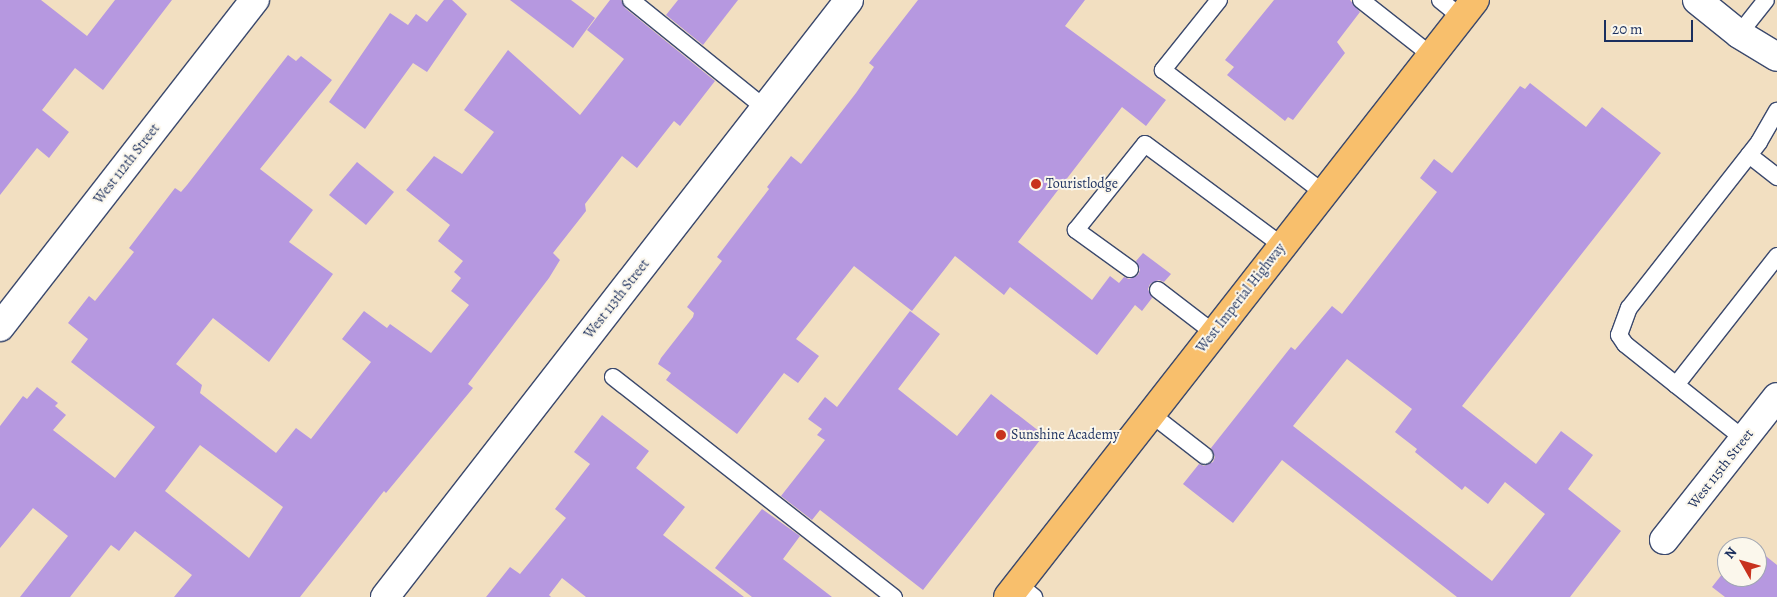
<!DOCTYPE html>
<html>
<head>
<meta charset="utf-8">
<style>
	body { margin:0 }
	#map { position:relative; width:1777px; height:597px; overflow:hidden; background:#f2dfc1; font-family:Alegreya,serif }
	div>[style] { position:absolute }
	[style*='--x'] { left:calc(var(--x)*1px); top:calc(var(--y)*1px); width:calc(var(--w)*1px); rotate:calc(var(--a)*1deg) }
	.building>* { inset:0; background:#b698e0 }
	.roads { filter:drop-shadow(1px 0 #3b496d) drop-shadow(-1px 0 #3b496d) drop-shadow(0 1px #3b496d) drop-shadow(0 -1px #3b496d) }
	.lane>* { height:16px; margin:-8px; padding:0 8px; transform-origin:8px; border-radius:8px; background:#fff }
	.street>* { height:28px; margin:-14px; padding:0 14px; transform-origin:14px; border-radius:14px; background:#fff }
	.primary>* { height:28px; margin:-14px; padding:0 14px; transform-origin:14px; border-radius:14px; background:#f8bf6c }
	.dots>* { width:14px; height:14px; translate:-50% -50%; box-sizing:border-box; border:2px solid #fbf7ec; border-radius:50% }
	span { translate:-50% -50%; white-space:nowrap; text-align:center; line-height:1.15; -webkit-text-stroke:4px #fbf7ec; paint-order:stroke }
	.street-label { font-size:14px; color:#1b2f5e }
	.poi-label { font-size:14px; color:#1b2f5e }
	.left { translate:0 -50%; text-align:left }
	.north { position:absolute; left:1717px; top:537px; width:50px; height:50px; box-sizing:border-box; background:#fbf7ec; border:1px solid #a1a7b3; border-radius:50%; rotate:308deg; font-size:14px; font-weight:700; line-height:20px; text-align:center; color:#1b2f5e }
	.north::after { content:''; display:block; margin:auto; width:18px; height:22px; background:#c8321e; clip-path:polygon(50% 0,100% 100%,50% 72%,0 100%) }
	.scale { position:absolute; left:1604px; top:20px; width:89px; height:22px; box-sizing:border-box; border:2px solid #1b2f5e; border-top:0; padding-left:6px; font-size:15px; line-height:18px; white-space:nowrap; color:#1b2f5e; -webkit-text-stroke:4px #fbf7ec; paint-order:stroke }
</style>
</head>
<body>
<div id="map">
	<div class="building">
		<i style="clip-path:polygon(0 0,41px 0,87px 36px,115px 0,172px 0,103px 90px,75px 68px,42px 110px,69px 132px,49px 158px,37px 148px,0 195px)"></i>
		<i style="clip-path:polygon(444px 0,452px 0,467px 14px,427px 72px,413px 63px,365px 129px,329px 102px,390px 13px,408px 25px,416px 14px,427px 22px)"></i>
		<i style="clip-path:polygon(510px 0,571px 0,595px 18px,573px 48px)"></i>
		<i style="clip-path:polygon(evenodd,610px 0,621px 0,625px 8px,715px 81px,680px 126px,674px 121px,637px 168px,622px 156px,585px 204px,586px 211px,553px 253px,560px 260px,549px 278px,468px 384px,473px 388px,386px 493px,384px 491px,300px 597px,174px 597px,192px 575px,135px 531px,119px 551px,111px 545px,70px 597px,20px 597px,68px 536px,33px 508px,0 548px,0 426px,23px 396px,27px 399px,37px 387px,58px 403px,55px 406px,66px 415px,53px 430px,115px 478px,155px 427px,71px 362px,88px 339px,68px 323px,89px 296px,95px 301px,134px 252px,129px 248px,175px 188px,181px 192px,187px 185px,288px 55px,296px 61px,301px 56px,332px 80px,260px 169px,313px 210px,289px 242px,333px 274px,269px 362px,213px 318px,176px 364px,202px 385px,200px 393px,276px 453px,296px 428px,311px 439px,371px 362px,342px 339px,364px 311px,387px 328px,390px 324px,431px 353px,469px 305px,451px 291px,461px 278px,454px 272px,463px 261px,438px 241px,450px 225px,406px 190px,434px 156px,462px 174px,494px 132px,464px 110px,508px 50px,580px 115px,624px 59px,587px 30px,610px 0,200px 445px,283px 507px,249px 558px,165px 491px,200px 445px)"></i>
		<i style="clip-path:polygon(678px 0,738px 0,703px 45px,666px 15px)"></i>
		<i style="clip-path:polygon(918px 0,1085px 0,1065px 26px,1166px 100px,1146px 126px,1122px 107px,1018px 242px,1092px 300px,1110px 276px,1119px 283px,1124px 277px,1129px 279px,1138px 275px,1140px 270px,1136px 261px,1143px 253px,1171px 274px,1164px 282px,1159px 280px,1150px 284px,1148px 289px,1152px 298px,1142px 311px,1135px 305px,1097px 355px,1010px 287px,1004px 295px,955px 256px,912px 311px,854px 266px,796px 339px,819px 356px,798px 383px,784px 373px,737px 434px,666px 380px,671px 373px,658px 364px,661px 358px,693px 317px,694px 313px,687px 307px,722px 261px,717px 257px,769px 189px,767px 187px,791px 156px,801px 164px,856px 93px,874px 67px,869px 63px)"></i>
		<i style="clip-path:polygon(1274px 0,1350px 0,1360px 12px,1337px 42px,1345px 53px,1293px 120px,1288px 117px,1285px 121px,1227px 75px,1234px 67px,1225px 60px)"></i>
		<i style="clip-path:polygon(evenodd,1530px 83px,1586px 127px,1602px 107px,1661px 153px,1462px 406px,1536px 464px,1561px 431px,1593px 455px,1568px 489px,1621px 531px,1570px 597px,1457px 597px,1282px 460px,1233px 523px,1183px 484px,1199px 464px,1204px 466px,1213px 462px,1215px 457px,1211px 448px,1291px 347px,1295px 350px,1332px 306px,1342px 314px,1437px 192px,1420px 178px,1434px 159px,1452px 173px,1520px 86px,1525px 89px,1530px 83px,1347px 359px,1412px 409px,1395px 432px,1417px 449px,1415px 452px,1462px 490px,1465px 486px,1488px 504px,1505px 482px,1545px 514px,1492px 581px,1293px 426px,1347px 359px)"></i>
		<i style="clip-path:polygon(357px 162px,394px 192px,366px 225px,329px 195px)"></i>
		<i style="clip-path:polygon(910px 311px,940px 334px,898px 389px,957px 436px,991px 394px,1044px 435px,923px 590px,820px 510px,812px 520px,781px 496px,825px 440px,817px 435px,822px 429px,808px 419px,825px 397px,837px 407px)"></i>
		<i style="clip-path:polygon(602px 415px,649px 451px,636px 468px,685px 507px,663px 535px,744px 597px,586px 597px,562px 578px,549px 595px,551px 597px,486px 597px,510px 567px,520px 574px,566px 518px,555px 509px,590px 464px,574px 452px)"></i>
		<i style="clip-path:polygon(762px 509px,800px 536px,783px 559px,832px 597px,752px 597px,715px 568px)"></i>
		<i style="clip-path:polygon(1757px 549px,1777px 565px,1777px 597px,1725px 597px,1712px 587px,1727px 568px,1727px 577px,1757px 577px)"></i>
	</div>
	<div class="roads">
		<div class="lane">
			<i style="--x:631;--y:0;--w:172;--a:38.9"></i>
			<i style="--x:1219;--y:0;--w:90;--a:128.7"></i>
			<i style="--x:1163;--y:70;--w:203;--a:37.4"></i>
			<i style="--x:1361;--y:0;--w:89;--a:38.2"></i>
			<i style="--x:1440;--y:0;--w:27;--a:39"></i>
			<i style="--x:1739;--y:34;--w:43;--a:-51.5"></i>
			<i style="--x:1749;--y:155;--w:36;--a:38"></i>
			<i style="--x:1130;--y:269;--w:67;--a:-144.2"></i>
			<i style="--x:1076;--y:230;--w:110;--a:-51.3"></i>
			<i style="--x:1145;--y:144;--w:172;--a:36.5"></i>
			<i style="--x:1158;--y:290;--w:71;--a:37.5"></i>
			<i style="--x:613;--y:377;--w:357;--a:38.1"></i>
			<i style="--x:1676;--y:385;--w:164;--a:-51.9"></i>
			<i style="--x:1151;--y:414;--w:68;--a:37.9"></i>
			<i style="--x:1744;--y:439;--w:152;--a:-141.4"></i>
			<i style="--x:1625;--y:344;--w:11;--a:-124"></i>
			<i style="--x:1619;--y:335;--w:29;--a:-70"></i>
			<i style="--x:1629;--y:308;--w:211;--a:-51.9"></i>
			<i style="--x:1759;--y:142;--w:36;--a:-60"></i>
			<i style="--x:1018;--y:584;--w:21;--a:39"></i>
		</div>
		<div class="street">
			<i style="--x:1697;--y:0;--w:54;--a:39"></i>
			<i style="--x:1739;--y:34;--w:44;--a:31.2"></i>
			<i style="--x:0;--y:327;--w:415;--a:-52.1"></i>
			<i style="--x:1664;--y:540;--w:182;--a:-51.7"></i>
			<i style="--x:385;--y:597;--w:756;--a:-52.14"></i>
		</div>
		<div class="primary">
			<i style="--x:1008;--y:597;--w:758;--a:-51.97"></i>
		</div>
	</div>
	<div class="dots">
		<i style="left:1036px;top:184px;background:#c8321e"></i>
		<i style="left:1001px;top:435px;background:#c8321e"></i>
	</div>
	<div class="street-label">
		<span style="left:127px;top:164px;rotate:-52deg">West 112th Street</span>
		<span style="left:1241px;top:298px;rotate:-52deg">West Imperial Highway</span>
		<span style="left:617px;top:299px;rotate:-52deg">West 113th Street</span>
		<span style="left:1721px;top:469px;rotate:-52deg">West 115th Street</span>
	</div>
	<div class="poi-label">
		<span class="left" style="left:1046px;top:184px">Touristlodge</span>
		<span class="left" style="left:1011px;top:435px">Sunshine Academy</span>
	</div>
	<div class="north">N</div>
	<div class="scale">20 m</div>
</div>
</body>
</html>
